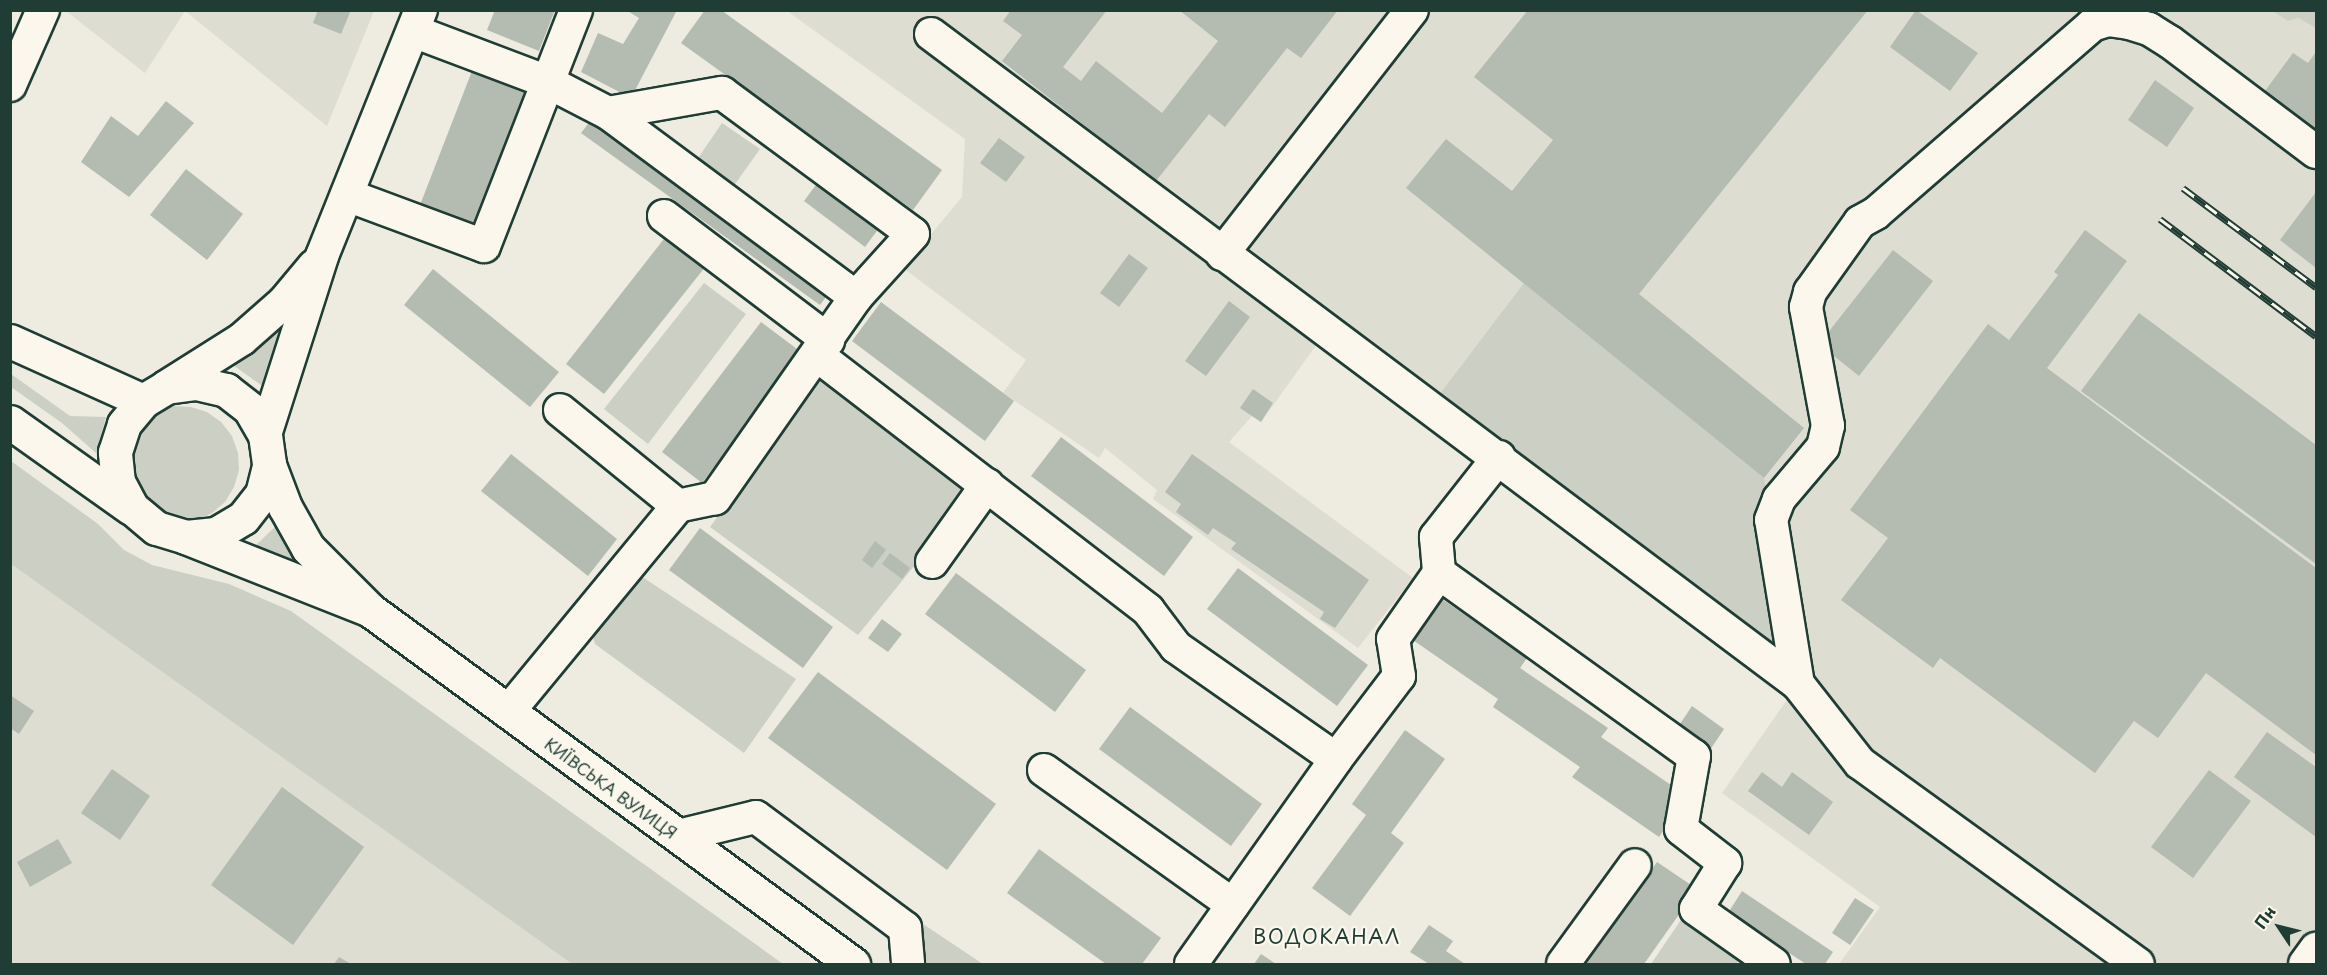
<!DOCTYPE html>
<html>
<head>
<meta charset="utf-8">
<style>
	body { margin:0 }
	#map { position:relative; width:2327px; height:975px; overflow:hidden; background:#eeece1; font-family:"Playpen Sans",sans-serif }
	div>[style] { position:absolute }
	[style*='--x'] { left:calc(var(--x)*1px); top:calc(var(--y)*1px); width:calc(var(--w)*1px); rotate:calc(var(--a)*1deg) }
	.built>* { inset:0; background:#ddddd2 }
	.green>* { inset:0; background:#cbcfc4 }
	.building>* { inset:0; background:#b4bbb0 }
	.roads { filter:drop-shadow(2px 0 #1f3d34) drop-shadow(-2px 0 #1f3d34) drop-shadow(0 2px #1f3d34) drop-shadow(0 -2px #1f3d34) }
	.minor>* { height:32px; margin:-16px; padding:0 16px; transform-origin:16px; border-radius:16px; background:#fbf7ec }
	.major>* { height:33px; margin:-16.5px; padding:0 16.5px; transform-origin:16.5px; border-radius:16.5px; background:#fbf7ec }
	.rail>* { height:7px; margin-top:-3.5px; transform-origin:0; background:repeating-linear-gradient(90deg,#fbf7ec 0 14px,#1f3d34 0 28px); box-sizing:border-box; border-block:2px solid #1f3d34 }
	span { translate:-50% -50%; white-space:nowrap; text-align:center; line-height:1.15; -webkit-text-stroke:4.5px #fbf7ec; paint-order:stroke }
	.street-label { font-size:16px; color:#1f3d34 }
	.quarter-label { font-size:20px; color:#1f3d34; letter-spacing:1.5px }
	.frame { position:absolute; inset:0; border:12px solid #1f3d34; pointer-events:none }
	.north { position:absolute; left:2249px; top:897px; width:60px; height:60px; -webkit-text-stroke:4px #fbf7ec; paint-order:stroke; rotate:305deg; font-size:16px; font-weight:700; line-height:24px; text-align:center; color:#1f3d34 }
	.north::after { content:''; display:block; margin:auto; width:21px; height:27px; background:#1f3d34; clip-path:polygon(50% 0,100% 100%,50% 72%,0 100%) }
</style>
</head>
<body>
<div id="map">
	<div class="built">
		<i style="clip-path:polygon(2273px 10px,2288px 21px,2298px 18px,2316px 28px,2316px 964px,1839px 964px,1880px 907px,1722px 793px,1798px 684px,1327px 330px,1261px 422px,1252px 416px,1229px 442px,1413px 578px,1358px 648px,1153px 499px,1157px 490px,1105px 448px,1099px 458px,1003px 393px,1026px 360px,903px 268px,962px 197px,965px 139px,787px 11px)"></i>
		<i style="clip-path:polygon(66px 11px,374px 11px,327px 126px,185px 11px,145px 73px)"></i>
		<i style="clip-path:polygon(11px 564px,572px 964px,11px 964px)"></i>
	</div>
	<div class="green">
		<i style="clip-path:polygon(2273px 11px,2316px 11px,2316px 28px,2298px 18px,2288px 21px)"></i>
		<i style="clip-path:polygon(722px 123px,760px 149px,733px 187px,696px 161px)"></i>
		<i style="clip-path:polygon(704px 283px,746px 314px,648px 444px,604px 409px)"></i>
		<i style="clip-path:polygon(1524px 283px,1764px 478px,1798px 684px,1430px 407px)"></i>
		<i style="clip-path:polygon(296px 320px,268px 390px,233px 365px)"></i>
		<i style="clip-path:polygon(11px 374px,70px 416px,106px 417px,96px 453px,62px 423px,11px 387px)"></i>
		<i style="clip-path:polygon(819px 379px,964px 484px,917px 554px,919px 560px,858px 635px,710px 527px)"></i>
		<i style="clip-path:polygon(173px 406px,191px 407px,207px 412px,221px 422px,232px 436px,238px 453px,239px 470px,234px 487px,225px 502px,212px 513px,196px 521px,179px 523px,134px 500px,131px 434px,142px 421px,157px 411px)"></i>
		<i style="clip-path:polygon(11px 461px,98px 524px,124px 550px,152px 565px,229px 584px,291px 611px,783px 964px,572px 964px,11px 564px)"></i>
		<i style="clip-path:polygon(277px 525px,304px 567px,254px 547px)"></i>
		<i style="clip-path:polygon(644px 578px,796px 679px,744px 753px,595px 644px,591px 629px,631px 581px)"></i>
		<i style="clip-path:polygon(1687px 911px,1745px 952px,1736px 964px,1651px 964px)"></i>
		<i style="clip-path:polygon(917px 920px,983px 964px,918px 964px)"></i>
	</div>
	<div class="building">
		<i style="clip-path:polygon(318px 10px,351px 10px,341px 34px,313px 23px)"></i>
		<i style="clip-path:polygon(495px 10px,555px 10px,539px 51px,487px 30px)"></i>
		<i style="clip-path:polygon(626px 10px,677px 10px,631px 98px,581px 72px,598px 33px,623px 44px,639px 18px)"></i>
		<i style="clip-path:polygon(705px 10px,721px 10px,942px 170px,913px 210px,681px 43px)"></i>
		<i style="clip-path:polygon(1011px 10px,1107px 10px,1063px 67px,1081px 81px,1096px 61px,1162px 113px,1218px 41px,1179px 10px,1338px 10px,1301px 58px,1287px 48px,1225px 127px,1209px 114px,1156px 181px,1002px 61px,1022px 35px,1003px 21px)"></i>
		<i style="clip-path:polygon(1528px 10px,1868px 10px,1639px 294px,1804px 428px,1764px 478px,1406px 188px,1446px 139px,1512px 191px,1553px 140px,1474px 77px)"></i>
		<i style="clip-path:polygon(1916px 10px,1978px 53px,1950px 91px,1890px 47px)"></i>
		<i style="clip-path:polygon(2316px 52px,2316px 136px,2262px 95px,2293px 53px,2308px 63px)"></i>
		<i style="clip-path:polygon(472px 71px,528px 92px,477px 226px,420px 205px)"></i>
		<i style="clip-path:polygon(2155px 80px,2194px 108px,2167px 147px,2128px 120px)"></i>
		<i style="clip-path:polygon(166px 101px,194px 123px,129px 197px,81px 162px,111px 116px,138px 136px)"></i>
		<i style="clip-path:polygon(591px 120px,834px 286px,820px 305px,581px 133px)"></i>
		<i style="clip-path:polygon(999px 138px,1025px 157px,1006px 182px,980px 163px)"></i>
		<i style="clip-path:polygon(186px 169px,243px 214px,207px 260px,150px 215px)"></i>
		<i style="clip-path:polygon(821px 178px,882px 224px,865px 247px,804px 201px)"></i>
		<i style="clip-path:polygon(2316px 192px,2316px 268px,2280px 240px)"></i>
		<i style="clip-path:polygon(2085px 230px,2127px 261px,2047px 368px,2316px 568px,2316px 755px,2206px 673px,2158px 738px,2134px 721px,2095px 773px,1940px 658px,1933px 668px,1841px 600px,1888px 538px,1850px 510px,1988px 324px,2009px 340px,2058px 275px,2054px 272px)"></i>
		<i style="clip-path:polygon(667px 235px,706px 266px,604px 394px,566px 364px)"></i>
		<i style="clip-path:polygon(1893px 250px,1933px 281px,1859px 376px,1819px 344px)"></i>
		<i style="clip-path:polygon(1129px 254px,1148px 268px,1119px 307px,1100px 293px)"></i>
		<i style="clip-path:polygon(433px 269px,559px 372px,530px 407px,404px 305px)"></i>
		<i style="clip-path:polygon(1229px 301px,1250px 317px,1206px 376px,1185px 361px)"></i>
		<i style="clip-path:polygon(881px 302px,1014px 401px,985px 441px,852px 341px)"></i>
		<i style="clip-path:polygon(2139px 313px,2316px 445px,2316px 564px,2081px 391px)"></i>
		<i style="clip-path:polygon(761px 322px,801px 352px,702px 483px,662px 452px)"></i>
		<i style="clip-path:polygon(1253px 389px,1273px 403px,1261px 422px,1240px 408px)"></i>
		<i style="clip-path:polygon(1061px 437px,1193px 537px,1164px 576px,1031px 476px)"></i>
		<i style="clip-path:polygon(511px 454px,617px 539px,588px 576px,481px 491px)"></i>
		<i style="clip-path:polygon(1192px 454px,1369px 580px,1335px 628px,1320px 619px,1324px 612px,1231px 549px,1236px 543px,1213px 528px,1208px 535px,1176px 512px,1181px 504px,1165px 492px)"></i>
		<i style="clip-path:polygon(700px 528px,833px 627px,803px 668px,669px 570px)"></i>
		<i style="clip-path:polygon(875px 541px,886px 550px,872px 568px,862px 560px)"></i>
		<i style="clip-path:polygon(890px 553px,910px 568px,902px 579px,882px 564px)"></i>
		<i style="clip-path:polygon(1238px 568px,1368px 665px,1337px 706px,1207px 609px)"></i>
		<i style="clip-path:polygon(956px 573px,1086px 670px,1055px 712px,925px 614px)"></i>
		<i style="clip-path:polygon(1439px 597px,1527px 658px,1520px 668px,1608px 728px,1601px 737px,1687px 796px,1659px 837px,1572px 777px,1580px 767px,1493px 707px,1498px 699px,1410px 638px)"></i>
		<i style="clip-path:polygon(882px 619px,902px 634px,888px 652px,868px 638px)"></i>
		<i style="clip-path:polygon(818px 672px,996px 804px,947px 870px,768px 738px)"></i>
		<i style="clip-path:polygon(10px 695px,34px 711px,19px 734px,10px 728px)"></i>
		<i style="clip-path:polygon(1692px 706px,1724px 729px,1710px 750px,1678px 727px)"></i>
		<i style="clip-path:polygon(1130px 707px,1262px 804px,1231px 846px,1099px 749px)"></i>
		<i style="clip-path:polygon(1405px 730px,1445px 759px,1391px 833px,1404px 843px,1350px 916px,1312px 888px,1366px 815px,1352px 804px)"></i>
		<i style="clip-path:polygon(2267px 732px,2316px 767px,2316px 837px,2234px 777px)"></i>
		<i style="clip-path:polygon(112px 769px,150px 796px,120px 840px,81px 813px)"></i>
		<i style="clip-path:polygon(2209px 770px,2251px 801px,2193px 878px,2151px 847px)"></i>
		<i style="clip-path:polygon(1762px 772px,1782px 787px,1792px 772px,1833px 802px,1809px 835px,1748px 791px)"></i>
		<i style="clip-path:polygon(282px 787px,364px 847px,293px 945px,211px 885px)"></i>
		<i style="clip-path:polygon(58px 839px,72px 863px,30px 887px,17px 862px)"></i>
		<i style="clip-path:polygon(1039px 849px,1161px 938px,1142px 964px,1106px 964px,1007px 893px)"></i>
		<i style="clip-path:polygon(1657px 862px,1697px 889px,1644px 964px,1585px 964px)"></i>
		<i style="clip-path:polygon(1742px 891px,1833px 952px,1825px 964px,1806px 964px,1728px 913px)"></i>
		<i style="clip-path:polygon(1855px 898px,1874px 910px,1850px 945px,1832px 933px)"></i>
		<i style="clip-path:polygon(1429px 925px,1453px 941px,1446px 951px,1465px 964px,1429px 964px,1410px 952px)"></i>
		<i style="clip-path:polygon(1261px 954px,1276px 964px,1254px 964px)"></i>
		<i style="clip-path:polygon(339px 957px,351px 964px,334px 964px)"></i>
	</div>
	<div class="roads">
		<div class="minor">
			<i style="--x:413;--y:31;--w:144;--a:20.7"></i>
			<i style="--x:548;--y:82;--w:68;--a:27.3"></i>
			<i style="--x:608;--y:113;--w:309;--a:36.6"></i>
			<i style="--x:931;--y:34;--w:1084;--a:36.86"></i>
			<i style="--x:1798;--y:684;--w:100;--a:51.9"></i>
			<i style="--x:1860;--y:763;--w:343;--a:35.9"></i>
			<i style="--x:10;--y:85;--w:82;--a:-66.3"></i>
			<i style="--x:608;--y:113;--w:116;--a:-10"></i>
			<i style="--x:722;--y:93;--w:237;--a:36.4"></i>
			<i style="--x:913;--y:234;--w:85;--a:132.1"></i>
			<i style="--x:856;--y:297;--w:246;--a:125"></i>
			<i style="--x:715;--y:498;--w:38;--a:168"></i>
			<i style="--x:347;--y:195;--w:146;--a:20.4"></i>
			<i style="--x:484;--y:246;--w:253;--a:-68.7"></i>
			<i style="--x:664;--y:216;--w:206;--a:37.1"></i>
			<i style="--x:1222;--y:254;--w:309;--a:-52.1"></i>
			<i style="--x:817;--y:355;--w:418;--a:37.6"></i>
			<i style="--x:1148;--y:610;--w:46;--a:52.9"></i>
			<i style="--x:1176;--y:647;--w:195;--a:35"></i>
			<i style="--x:166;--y:387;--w:90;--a:-32.3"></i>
			<i style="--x:242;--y:339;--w:56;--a:-41.4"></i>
			<i style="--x:284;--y:302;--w:47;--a:-50.2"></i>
			<i style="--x:265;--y:435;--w:188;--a:-72.3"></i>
			<i style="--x:322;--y:256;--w:265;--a:-68.1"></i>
			<i style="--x:1499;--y:457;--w:102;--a:128.2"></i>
			<i style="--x:1436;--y:537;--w:36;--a:85"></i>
			<i style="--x:1439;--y:573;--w:314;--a:35.7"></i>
			<i style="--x:1694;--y:756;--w:74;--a:100.1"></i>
			<i style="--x:1681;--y:829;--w:56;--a:37.7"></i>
			<i style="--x:1725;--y:863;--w:54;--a:122.2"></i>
			<i style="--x:1696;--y:909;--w:95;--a:35.2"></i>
			<i style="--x:932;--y:562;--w:95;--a:-54.5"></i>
			<i style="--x:1798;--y:684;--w:166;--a:-99.3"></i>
			<i style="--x:1771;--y:520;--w:22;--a:-69"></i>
			<i style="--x:1779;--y:499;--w:68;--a:-49.8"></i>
			<i style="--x:1823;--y:447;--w:22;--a:-77"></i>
			<i style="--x:1828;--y:426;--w:121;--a:-100.5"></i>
			<i style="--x:1806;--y:307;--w:16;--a:-75"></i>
			<i style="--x:1810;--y:292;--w:86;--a:-54.5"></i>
			<i style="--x:1860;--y:222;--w:18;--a:-29"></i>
			<i style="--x:1876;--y:213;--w:286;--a:-41"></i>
			<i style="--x:2092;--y:25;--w:17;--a:-17"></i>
			<i style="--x:2108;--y:20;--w:21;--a:8"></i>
			<i style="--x:2129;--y:23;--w:21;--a:17"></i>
			<i style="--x:2149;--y:29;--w:25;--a:32"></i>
			<i style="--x:2170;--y:42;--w:183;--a:37"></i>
			<i style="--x:508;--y:712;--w:267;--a:-50.5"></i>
			<i style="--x:678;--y:506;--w:152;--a:-140.9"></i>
			<i style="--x:1044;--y:770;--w:232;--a:35.5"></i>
			<i style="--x:678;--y:836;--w:80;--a:-13.7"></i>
			<i style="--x:756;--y:817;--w:186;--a:36.7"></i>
			<i style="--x:905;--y:928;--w:36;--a:85"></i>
			<i style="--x:1191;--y:964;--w:251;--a:-54.7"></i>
			<i style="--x:1336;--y:759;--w:104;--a:-52.8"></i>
			<i style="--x:1399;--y:676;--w:37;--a:-99"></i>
			<i style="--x:1393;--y:639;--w:80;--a:-55.1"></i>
			<i style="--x:1563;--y:964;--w:122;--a:-54"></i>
			<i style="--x:2305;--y:964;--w:19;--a:-54"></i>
		</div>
		<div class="major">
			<i style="--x:10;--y:341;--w:146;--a:24.3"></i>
			<i style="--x:10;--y:422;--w:148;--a:35.4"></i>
			<i style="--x:186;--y:537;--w:30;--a:-6"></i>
			<i style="--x:216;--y:534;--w:31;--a:-31"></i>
			<i style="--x:243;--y:518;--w:31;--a:-52"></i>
			<i style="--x:262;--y:494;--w:30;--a:-76"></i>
			<i style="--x:370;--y:610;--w:198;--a:-158.4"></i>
			<i style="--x:186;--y:537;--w:31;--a:-163"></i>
			<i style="--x:156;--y:528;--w:31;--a:-140"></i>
			<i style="--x:132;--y:508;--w:30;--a:-118"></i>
			<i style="--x:118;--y:482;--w:30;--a:-96"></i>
			<i style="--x:115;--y:452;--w:29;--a:-72"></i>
			<i style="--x:124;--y:424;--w:30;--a:-50"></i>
			<i style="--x:143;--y:401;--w:27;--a:-31"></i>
			<i style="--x:166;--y:387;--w:30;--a:-8"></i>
			<i style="--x:196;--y:383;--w:31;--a:13"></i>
			<i style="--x:226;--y:390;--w:31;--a:38"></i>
			<i style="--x:250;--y:409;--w:30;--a:60"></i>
			<i style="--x:265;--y:435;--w:30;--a:82"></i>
			<i style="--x:269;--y:465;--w:45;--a:69.1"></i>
			<i style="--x:285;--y:507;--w:47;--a:60.7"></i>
			<i style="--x:308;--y:548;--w:88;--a:45"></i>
			<i style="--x:370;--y:610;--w:599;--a:36.24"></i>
		</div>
	</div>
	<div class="rail">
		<i style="--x:2183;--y:188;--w:166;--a:36.7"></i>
		<i style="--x:2160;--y:219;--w:195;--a:36.9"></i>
	</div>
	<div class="street-label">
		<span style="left:611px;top:788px;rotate:36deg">КИЇВСЬКА ВУЛИЦЯ</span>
	</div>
	<div class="quarter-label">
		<span style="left:1327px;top:936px">ВОДОКАНАЛ</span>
	</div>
	<div class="frame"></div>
	<div class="north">Пн</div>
</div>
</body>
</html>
